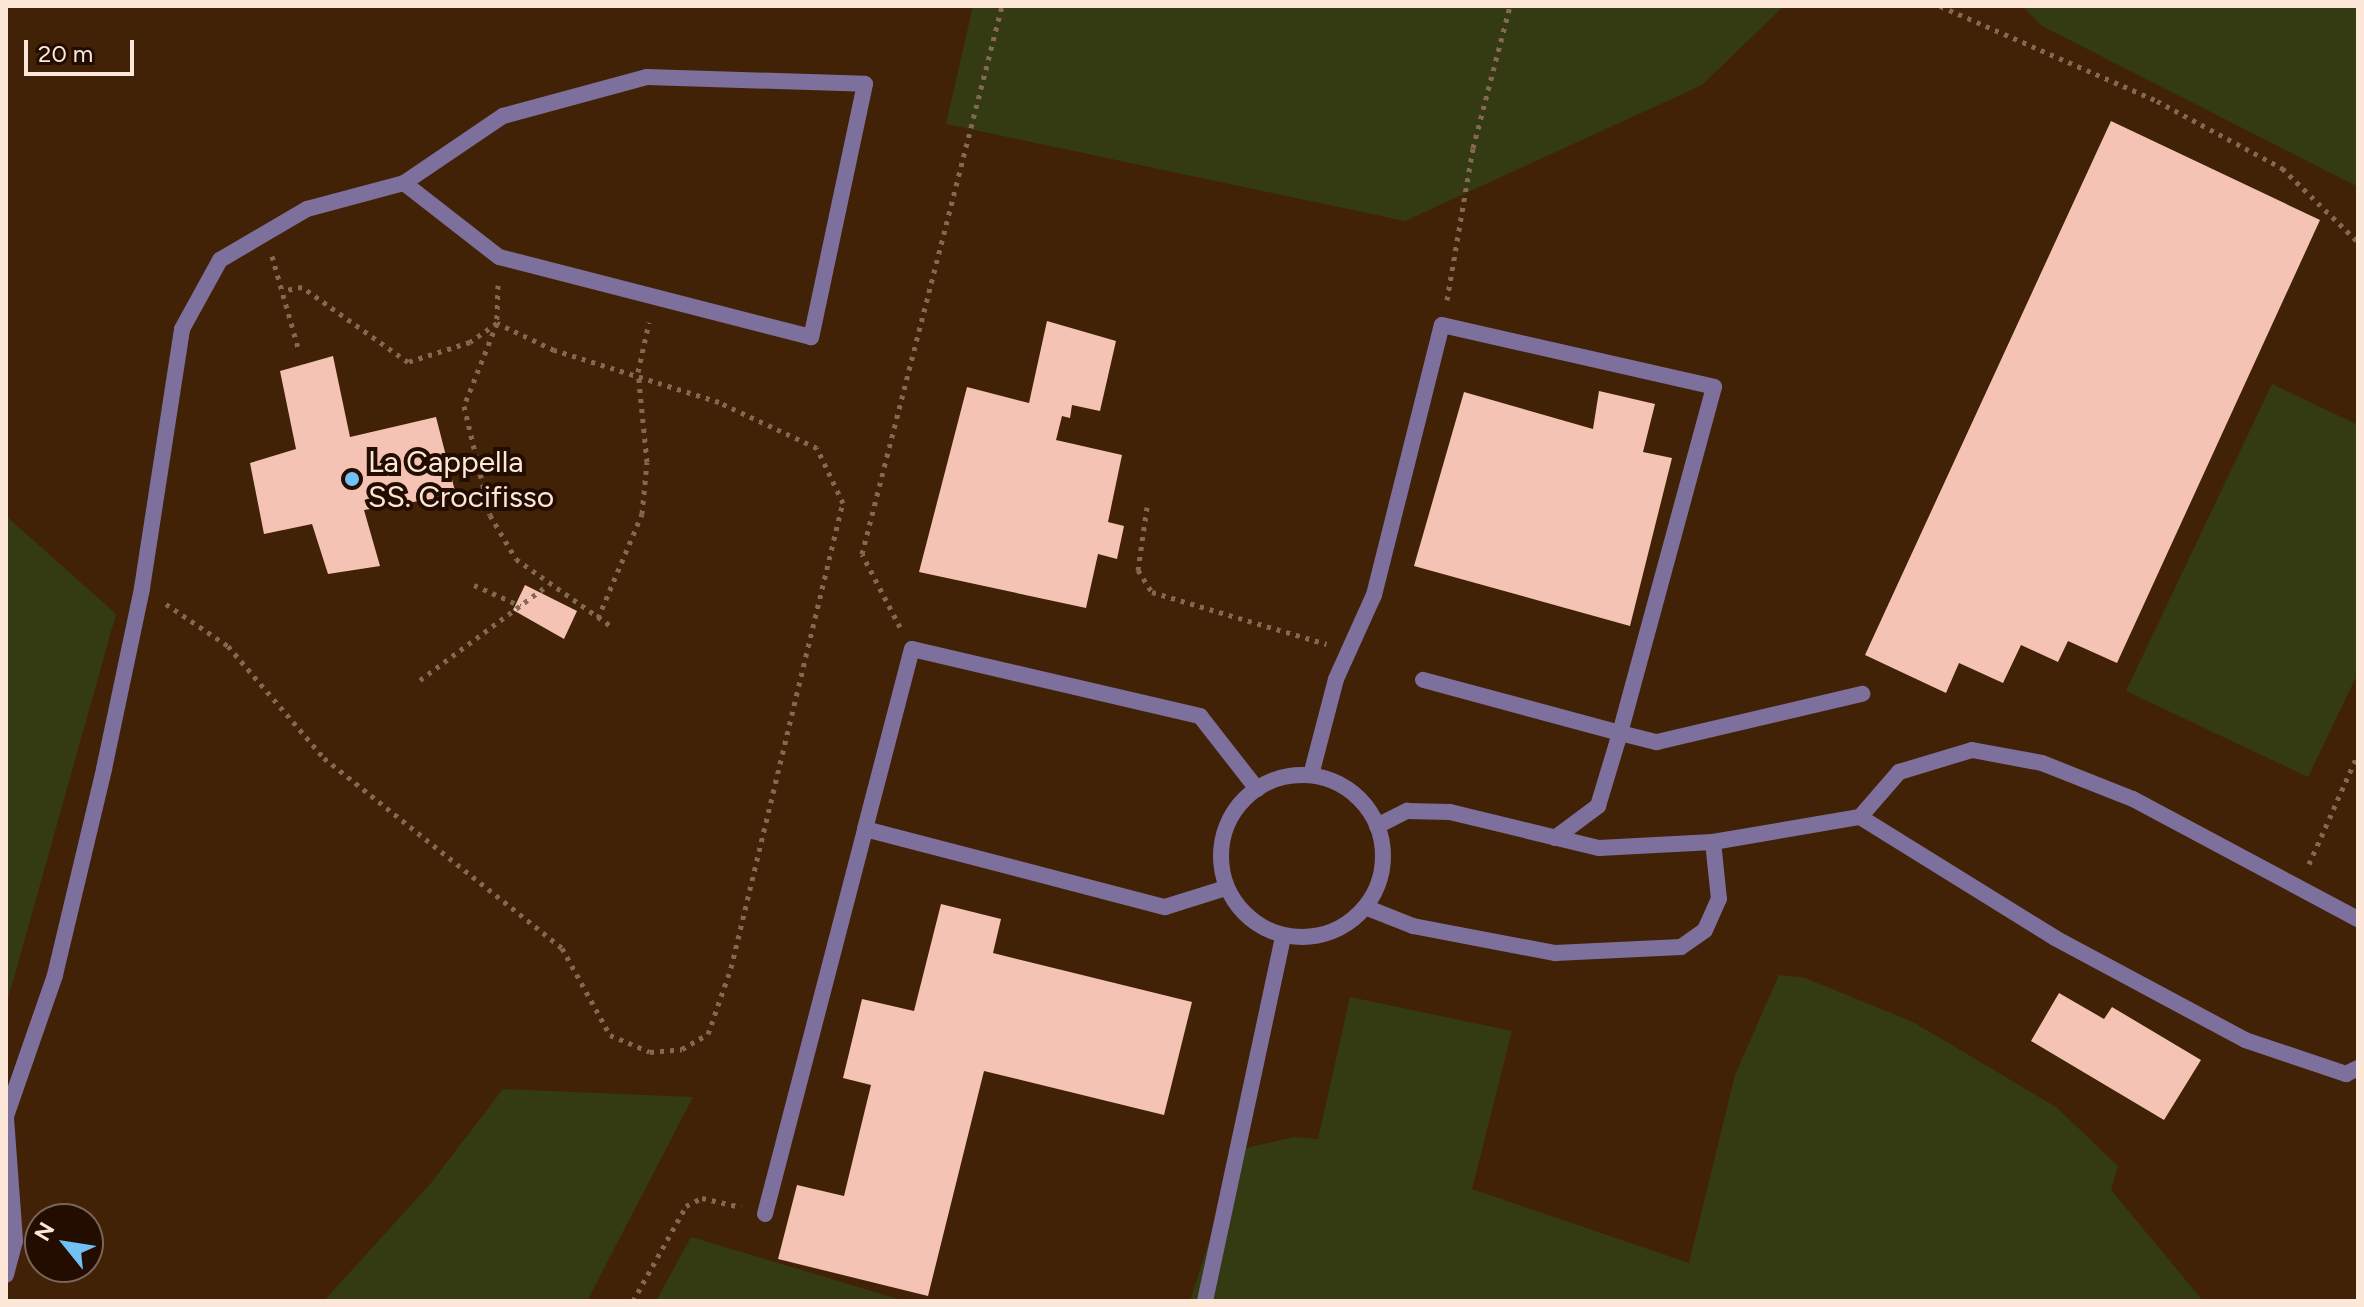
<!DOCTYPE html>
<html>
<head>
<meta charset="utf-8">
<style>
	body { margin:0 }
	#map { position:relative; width:2364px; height:1307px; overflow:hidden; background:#412206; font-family:Figtree,sans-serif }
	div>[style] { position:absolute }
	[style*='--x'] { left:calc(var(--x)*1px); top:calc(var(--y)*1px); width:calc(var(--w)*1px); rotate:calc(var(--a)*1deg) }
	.green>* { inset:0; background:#343b12 }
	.building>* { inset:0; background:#f4c3b3 }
	.path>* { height:5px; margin-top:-2.5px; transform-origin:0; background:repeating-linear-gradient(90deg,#846851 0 4px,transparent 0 10px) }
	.lane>* { height:16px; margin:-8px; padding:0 8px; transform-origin:8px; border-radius:8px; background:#7e709c }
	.lane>.ring { margin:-8px; padding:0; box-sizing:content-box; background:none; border:16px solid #7e709c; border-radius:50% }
	.dots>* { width:22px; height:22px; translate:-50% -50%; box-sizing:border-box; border:4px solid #230c00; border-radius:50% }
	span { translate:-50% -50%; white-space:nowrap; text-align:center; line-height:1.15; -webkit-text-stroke:8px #230c00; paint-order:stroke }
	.poi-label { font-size:30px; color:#fce7d8 }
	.left { translate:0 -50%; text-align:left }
	.frame { position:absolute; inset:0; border:8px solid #fce7d8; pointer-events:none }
	.north { position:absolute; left:24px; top:1203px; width:80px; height:80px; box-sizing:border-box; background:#230c00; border:2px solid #7a6456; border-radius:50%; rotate:300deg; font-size:22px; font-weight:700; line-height:32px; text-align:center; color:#fce7d8 }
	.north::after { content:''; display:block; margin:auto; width:28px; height:36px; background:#72c1f5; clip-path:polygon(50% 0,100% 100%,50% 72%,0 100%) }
	.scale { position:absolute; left:24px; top:40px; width:110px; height:36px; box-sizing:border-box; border:4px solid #fce7d8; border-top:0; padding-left:10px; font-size:24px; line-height:28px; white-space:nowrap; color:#fce7d8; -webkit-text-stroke:6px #230c00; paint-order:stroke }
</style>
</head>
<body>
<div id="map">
	<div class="green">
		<i style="clip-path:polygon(973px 6px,1784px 6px,1702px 85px,1405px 221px,946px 124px)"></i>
		<i style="clip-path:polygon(2022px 6px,2358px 6px,2358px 187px,2042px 26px)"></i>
		<i style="clip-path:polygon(2272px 384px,2358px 425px,2358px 673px,2308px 777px,2126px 691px)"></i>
		<i style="clip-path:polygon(6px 516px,116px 614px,6px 1006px)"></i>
		<i style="clip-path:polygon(1779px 975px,1805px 978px,1913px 1022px,2056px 1107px,2118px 1166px,2111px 1190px,2203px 1301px,1190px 1301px,1238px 1150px,1294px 1137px,1318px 1139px,1350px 997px,1512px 1031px,1472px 1189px,1689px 1263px,1735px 1075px)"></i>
		<i style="clip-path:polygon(503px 1089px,693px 1097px,587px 1301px,324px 1301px,431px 1183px)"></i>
		<i style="clip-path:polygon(691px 1237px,905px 1301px,656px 1301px)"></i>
	</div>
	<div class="building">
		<i style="clip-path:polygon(2111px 121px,2320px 220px,2117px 663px,2068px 641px,2058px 662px,2021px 645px,2003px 683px,1959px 663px,1946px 693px,1865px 655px)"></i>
		<i style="clip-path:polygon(1047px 321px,1116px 341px,1100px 411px,1072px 405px,1070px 418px,1062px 416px,1056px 440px,1122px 455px,1108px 522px,1124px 526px,1117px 559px,1098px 554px,1086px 608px,919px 572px,967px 387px,1029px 403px)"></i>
		<i style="clip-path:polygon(333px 356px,350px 437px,436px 417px,456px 495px,364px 510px,380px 566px,328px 574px,312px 524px,264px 534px,250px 463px,296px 449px,280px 371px)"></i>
		<i style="clip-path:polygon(1599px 391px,1655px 404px,1643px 452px,1672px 458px,1630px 626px,1414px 566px,1464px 392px,1593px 429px)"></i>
		<i style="clip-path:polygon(525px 585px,577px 611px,564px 639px,513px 610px)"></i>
		<i style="clip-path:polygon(941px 904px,1001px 919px,993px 953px,1192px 1002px,1164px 1115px,984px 1071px,928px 1296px,778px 1259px,797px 1185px,844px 1196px,871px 1085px,843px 1078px,862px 999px,914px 1011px)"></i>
		<i style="clip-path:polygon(2059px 993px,2104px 1019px,2112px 1007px,2201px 1060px,2164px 1120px,2031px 1041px)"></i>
	</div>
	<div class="path">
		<i style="--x:1940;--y:6;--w:237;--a:23.6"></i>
		<i style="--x:2157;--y:101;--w:142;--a:28.2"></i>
		<i style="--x:2282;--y:168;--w:106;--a:44.2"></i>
		<i style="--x:272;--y:256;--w:95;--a:74.1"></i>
		<i style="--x:498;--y:285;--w:38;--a:92"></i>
		<i style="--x:497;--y:323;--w:89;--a:111.7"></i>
		<i style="--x:464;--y:406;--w:112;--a:76.6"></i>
		<i style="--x:490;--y:515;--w:51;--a:59.4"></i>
		<i style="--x:516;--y:559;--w:116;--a:35.2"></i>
		<i style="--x:1447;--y:300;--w:154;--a:-80.3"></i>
		<i style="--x:1473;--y:148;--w:147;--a:-75.4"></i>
		<i style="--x:1147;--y:507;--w:64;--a:98.1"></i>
		<i style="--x:1138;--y:570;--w:26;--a:58"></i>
		<i style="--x:1152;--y:592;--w:182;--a:16.6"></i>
		<i style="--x:474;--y:585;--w:51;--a:24.1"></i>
		<i style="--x:166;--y:604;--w:75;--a:34.1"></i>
		<i style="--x:228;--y:646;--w:148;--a:49.4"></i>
		<i style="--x:324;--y:758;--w:305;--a:38.6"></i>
		<i style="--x:562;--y:948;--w:99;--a:61.1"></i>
		<i style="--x:610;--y:1035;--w:43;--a:23"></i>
		<i style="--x:650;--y:1052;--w:32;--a:-5"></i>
		<i style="--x:682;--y:1049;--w:30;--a:-30"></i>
		<i style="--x:708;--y:1034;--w:70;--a:-70.8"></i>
		<i style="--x:731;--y:968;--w:478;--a:-76.5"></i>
		<i style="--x:843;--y:503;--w:61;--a:-115.3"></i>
		<i style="--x:817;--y:448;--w:108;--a:-154.9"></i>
		<i style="--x:719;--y:402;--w:173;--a:-162.5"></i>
		<i style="--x:554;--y:350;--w:63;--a:-154.7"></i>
		<i style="--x:497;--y:323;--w:33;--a:145"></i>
		<i style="--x:470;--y:342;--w:65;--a:162.1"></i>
		<i style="--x:408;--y:362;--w:130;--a:-144.7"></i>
		<i style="--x:302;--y:287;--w:16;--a:169"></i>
		<i style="--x:598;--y:618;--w:113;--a:-67.1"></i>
		<i style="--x:642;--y:514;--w:52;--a:-84.5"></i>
		<i style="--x:647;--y:462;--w:90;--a:-95.7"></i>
		<i style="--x:638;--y:372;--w:51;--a:-77.6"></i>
		<i style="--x:900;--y:627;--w:82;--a:-117.5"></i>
		<i style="--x:862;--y:554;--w:566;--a:-75.67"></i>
		<i style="--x:420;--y:680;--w:159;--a:-36.6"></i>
		<i style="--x:2309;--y:864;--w:120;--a:-66"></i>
		<i style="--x:633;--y:1301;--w:109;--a:-60.8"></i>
		<i style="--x:686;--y:1206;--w:18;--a:-27"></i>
		<i style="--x:702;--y:1198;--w:40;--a:13"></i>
	</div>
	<div class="lane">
		<i style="--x:1311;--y:775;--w:99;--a:-75.4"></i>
		<i style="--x:1336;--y:679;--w:92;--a:-65.7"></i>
		<i style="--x:1374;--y:595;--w:278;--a:-75.9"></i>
		<i style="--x:1442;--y:325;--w:279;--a:12.8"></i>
		<i style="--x:1714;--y:387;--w:359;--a:105.2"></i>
		<i style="--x:1620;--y:733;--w:204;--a:-164.9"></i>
		<i class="ring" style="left:1221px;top:775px;width:146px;height:146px"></i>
		<i style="--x:1860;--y:817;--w:229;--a:31.8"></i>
		<i style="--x:2055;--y:938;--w:216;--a:28.2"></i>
		<i style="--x:2245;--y:1040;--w:107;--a:18.6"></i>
		<i style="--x:2346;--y:1074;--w:13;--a:-27"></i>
		<i style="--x:1377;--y:826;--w:34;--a:-27"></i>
		<i style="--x:1407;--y:811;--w:43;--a:1.3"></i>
		<i style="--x:1450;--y:812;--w:153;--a:13.6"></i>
		<i style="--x:1599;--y:848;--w:114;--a:-3"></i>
		<i style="--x:1713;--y:842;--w:149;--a:-9.7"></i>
		<i style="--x:1860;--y:817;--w:60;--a:-49.1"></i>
		<i style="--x:1899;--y:772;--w:76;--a:-16.8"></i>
		<i style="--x:1972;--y:750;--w:71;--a:10.5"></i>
		<i style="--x:2042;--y:763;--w:98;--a:21.6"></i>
		<i style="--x:2133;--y:799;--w:255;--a:28.1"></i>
		<i style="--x:865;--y:829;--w:186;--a:-75.4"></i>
		<i style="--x:912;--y:649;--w:296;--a:13.1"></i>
		<i style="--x:1200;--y:716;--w:93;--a:52"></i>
		<i style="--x:1555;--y:838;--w:54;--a:-36.7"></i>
		<i style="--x:1598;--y:806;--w:76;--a:-73.2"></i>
		<i style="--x:1620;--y:733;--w:38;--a:14"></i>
		<i style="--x:1657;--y:742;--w:211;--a:-13.2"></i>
		<i style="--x:1365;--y:907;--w:52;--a:21.6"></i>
		<i style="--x:1413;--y:926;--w:145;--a:10.8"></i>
		<i style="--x:1555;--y:953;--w:126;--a:-2.7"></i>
		<i style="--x:1681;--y:947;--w:29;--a:-35"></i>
		<i style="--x:1705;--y:930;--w:34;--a:-66"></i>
		<i style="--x:1719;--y:899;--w:57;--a:-96"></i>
		<i style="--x:6;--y:1116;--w:149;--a:-70.8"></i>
		<i style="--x:55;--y:975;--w:212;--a:-76.6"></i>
		<i style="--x:104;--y:769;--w:185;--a:-78.1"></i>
		<i style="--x:142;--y:588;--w:262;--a:-81.2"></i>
		<i style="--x:182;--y:329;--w:79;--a:-61.2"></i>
		<i style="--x:220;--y:260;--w:101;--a:-30.4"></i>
		<i style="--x:307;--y:209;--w:100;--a:-15"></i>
		<i style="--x:404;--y:183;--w:120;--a:-34.1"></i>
		<i style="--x:503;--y:116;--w:149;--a:-15.2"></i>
		<i style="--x:647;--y:77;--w:218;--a:1.8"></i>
		<i style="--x:865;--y:84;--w:259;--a:102"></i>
		<i style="--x:811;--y:337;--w:322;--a:-165.6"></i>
		<i style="--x:499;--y:257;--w:120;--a:-142.1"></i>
		<i style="--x:6;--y:1118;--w:123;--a:85.8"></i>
		<i style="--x:15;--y:1241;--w:35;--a:105"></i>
		<i style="--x:765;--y:1214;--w:398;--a:-75.4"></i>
		<i style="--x:865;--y:829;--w:310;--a:14.6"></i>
		<i style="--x:1165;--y:907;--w:64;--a:-17.3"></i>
		<i style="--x:1205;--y:1301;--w:373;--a:-77.9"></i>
	</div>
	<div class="dots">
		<i style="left:352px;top:479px;background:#72c1f5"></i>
	</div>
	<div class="poi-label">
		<span class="left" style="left:368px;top:479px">La Cappella<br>SS. Crocifisso</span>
	</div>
	<div class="frame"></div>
	<div class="north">N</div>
	<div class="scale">20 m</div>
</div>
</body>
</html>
